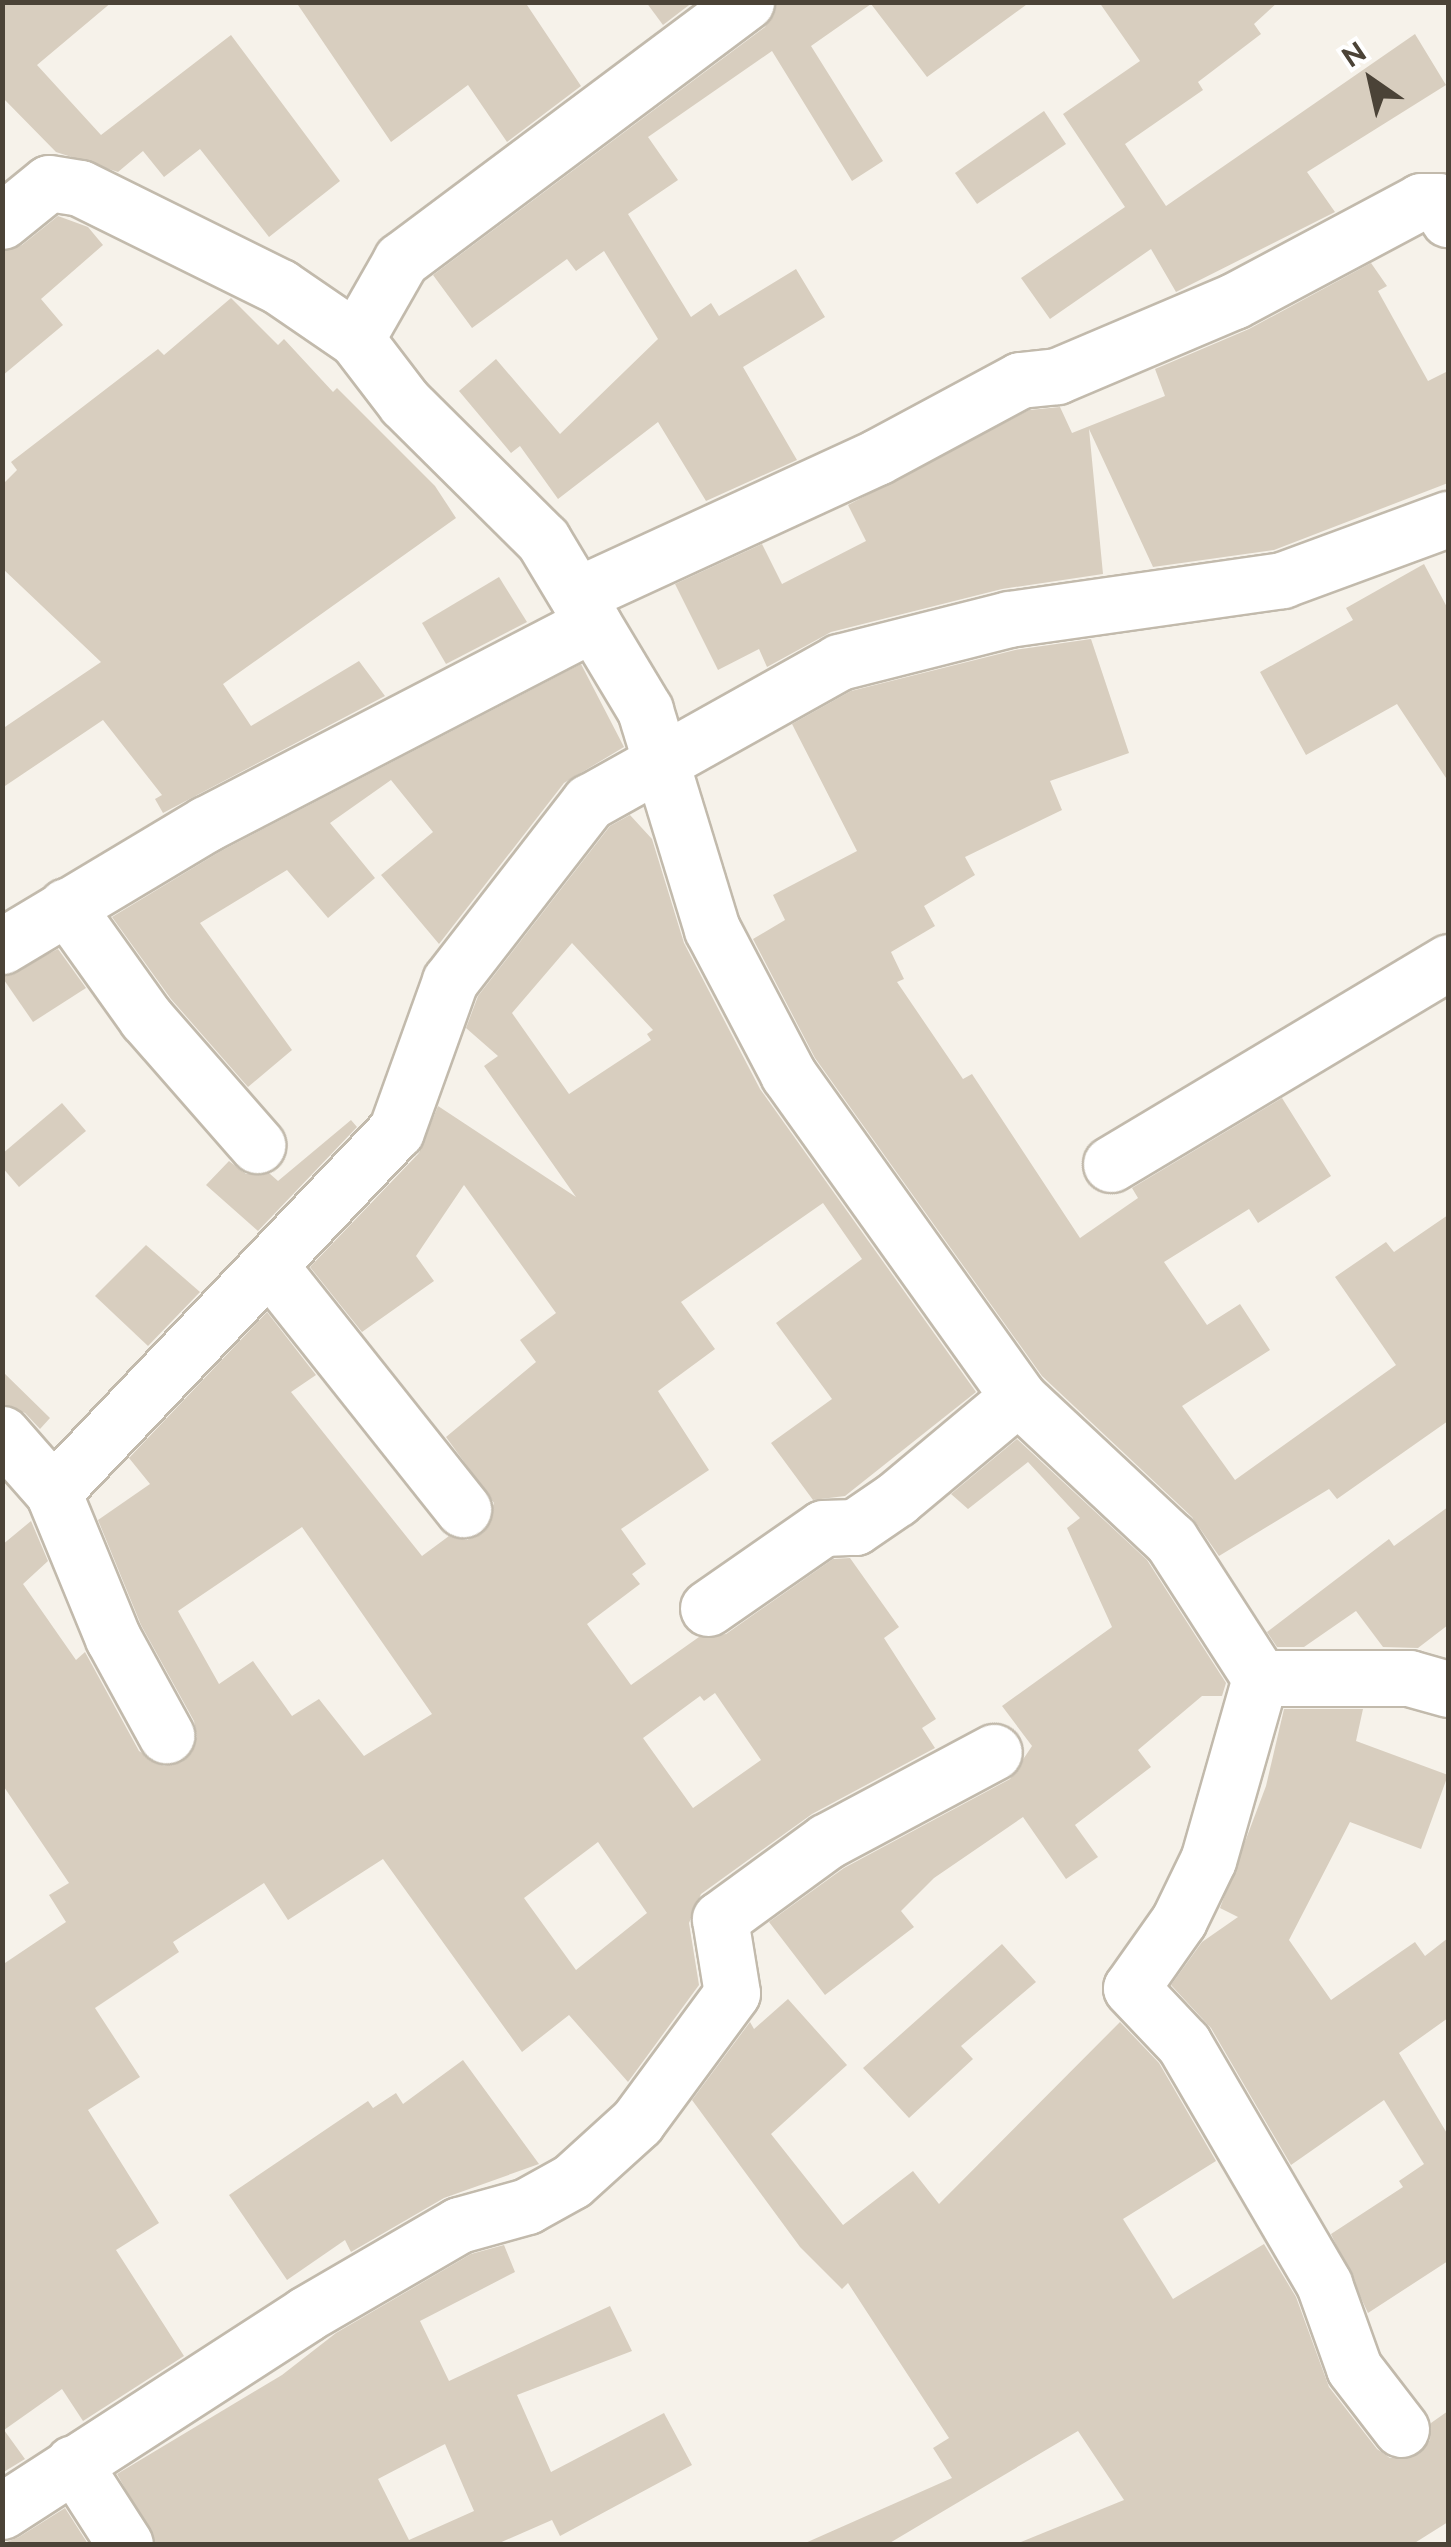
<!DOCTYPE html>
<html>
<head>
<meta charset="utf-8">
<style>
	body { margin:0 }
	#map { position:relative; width:1451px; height:2547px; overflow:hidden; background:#f6f2ea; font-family:Raleway,sans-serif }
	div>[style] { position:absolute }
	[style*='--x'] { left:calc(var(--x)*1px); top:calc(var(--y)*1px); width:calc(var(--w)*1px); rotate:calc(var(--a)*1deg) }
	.building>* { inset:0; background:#d8cebf }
	.roads { filter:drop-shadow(2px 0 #c2baac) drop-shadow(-2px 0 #c2baac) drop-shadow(0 2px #c2baac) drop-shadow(0 -2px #c2baac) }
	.minor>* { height:55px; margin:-27.5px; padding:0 27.5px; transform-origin:27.5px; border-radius:27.5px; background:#fff }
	span { translate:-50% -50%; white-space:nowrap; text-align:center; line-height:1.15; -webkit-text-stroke:8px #fff; paint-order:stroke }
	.frame { position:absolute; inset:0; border:5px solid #4b4337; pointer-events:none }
	.north { position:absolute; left:1321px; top:30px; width:100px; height:100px; -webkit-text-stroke:8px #fff; paint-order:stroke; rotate:326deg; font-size:28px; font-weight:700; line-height:40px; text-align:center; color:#4b4337 }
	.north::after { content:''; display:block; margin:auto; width:35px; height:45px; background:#4b4337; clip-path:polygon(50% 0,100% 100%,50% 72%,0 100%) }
</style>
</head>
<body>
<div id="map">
	<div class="building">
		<i style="clip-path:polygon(2px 2px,112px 2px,37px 65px,101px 135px,231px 35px,340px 181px,269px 237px,200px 149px,164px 177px,143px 151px,118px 172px,56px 152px,2px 97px)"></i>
		<i style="clip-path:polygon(296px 2px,525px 2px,581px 86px,507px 142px,468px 85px,391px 142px)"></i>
		<i style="clip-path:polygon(646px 2px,693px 2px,663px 25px)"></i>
		<i style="clip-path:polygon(777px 2px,1030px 2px,927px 77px,871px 4px,811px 46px,883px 161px,852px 181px,772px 51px,648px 137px,678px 180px,628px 214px,691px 317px,711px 303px,719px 316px,796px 269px,825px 317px,743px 367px,797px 460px,706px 501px,658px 422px,558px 499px,520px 446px,511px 453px,459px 391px,496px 359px,560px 434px,658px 339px,604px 251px,576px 271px,567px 259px,472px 328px,433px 275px,765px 27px)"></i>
		<i style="clip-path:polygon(1099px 2px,1278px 2px,1254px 24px,1261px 34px,1198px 82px,1203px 90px,1125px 144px,1166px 206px,1415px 34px,1446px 85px,1307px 172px,1335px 212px,1176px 292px,1151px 249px,1050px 319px,1021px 278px,1125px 207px,1063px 114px,1140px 61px)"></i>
		<i style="clip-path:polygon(1044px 111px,1066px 144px,977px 204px,955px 173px)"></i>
		<i style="clip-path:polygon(58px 216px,88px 227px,103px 245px,41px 299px,63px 325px,2px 376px,2px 252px,22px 245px)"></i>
		<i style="clip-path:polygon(1371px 263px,1387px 286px,1378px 291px,1428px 381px,1448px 371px,1448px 483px,1274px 550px,1153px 567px,1089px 429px,1103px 574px,1002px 589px,831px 632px,767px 667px,759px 649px,718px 670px,675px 584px,762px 544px,782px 584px,866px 541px,848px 505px,1029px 410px,1060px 407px,1072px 433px,1165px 396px,1155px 369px,1249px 329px)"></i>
		<i style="clip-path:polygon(231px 298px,278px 345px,284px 339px,333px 392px,337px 388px,435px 486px,456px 518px,223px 684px,251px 726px,359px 661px,385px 696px,163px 813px,155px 799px,162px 795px,103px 720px,2px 788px,2px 729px,101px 662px,2px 568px,2px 485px,17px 470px,11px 462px,158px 349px,164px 355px)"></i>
		<i style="clip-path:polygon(1424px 564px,1448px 609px,1448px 781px,1397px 704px,1306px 755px,1260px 672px,1353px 620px,1346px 608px)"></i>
		<i style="clip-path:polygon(499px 577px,527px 622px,446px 664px,422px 623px)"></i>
		<i style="clip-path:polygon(1091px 639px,1129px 753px,1050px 781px,1062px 810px,965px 857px,975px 875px,924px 906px,935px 926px,891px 952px,904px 979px,897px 982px,963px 1079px,972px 1074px,1080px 1238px,1138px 1198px,1132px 1188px,1282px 1098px,1331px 1176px,1258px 1223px,1249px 1209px,1164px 1262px,1207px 1325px,1240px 1304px,1270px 1350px,1182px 1406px,1235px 1480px,1396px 1365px,1335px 1277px,1386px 1242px,1394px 1252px,1448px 1215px,1448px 1421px,1337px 1499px,1329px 1489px,1219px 1556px,1192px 1517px,1042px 1376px,815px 1058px,753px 939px,785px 920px,773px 895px,857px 851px,792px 724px,851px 691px,1015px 650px)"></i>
		<i style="clip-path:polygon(581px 664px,624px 747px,564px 783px,439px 944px,381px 875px,433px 832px,391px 780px,330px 823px,375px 878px,328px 918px,287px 870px,200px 923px,292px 1050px,248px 1087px,171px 999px,112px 917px,221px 851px)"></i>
		<i style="clip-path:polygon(evenodd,630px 815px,652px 839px,684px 943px,760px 1089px,976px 1392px,845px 1496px,813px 1500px,771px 1443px,832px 1399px,776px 1323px,862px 1259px,823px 1203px,681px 1302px,715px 1349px,658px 1391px,709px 1470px,621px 1529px,646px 1564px,632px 1574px,640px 1584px,587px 1624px,631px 1685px,699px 1637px,726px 1634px,833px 1559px,850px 1558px,899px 1627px,884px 1638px,936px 1719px,922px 1728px,935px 1748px,812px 1814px,701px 1894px,689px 1923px,699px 1985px,628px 2082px,569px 2015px,522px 2052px,383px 1859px,288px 1920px,264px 1883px,173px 1942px,179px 1952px,95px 2008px,140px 2077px,88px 2110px,159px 2223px,116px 2250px,184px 2356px,83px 2421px,62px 2389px,4px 2430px,25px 2459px,2px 2473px,2px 1965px,66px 1922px,49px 1895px,69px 1883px,2px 1784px,2px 1545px,31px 1521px,48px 1561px,23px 1584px,76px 1660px,85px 1652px,139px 1751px,164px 1766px,182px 1762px,197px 1737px,194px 1721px,141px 1625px,98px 1520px,150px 1484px,129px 1458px,267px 1312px,316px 1375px,291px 1392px,422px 1556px,449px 1536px,467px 1540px,483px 1533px,494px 1503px,446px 1437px,536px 1362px,520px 1340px,556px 1313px,464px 1185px,416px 1256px,434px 1281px,362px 1332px,310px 1267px,419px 1153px,438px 1106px,576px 1197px,484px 1066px,498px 1056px,466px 1028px,478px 996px,610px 826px,630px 815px,572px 943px,653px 1030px,647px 1034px,651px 1040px,569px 1094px,512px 1013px,572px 943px,630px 815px,302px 1527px,432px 1714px,364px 1756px,319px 1699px,292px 1716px,253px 1661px,219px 1684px,178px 1611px,302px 1527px,630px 815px,715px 1693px,761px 1760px,693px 1808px,643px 1738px,700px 1696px,704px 1701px,715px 1693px,630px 815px,598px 1842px,647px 1913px,576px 1970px,524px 1898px,598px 1842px)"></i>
		<i style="clip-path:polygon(58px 949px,86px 988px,33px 1022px,2px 977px)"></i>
		<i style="clip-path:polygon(62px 1103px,86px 1131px,19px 1187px,2px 1167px,2px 1154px)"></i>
		<i style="clip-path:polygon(351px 1120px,357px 1127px,258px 1231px,206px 1185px,229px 1161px,246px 1174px,269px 1173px,278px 1181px)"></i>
		<i style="clip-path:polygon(146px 1245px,200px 1292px,148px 1346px,95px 1296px)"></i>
		<i style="clip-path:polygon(2px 1371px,50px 1418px,40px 1429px,25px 1413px,2px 1404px)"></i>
		<i style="clip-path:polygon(1017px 1439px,1147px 1560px,1226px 1683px,1222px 1696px,1202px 1696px,1138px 1750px,1151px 1767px,1075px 1825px,1098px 1857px,1066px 1879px,1023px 1817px,934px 1878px,901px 1911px,914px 1927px,825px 1995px,769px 1922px,844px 1868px,1010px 1779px,1032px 1746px,1002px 1706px,1112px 1627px,1067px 1528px,1080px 1518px,1028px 1462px,968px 1509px,951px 1494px)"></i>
		<i style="clip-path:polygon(1448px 1507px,1448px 1625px,1418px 1648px,1383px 1647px,1356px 1611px,1304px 1647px,1277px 1647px,1267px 1632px,1389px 1539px,1394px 1546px)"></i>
		<i style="clip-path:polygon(1284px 1709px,1363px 1709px,1356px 1741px,1448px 1775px,1421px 1849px,1350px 1822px,1289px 1940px,1331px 2000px,1415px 1942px,1425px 1956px,1448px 1938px,1448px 2018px,1399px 2053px,1448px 2135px,1448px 2261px,1368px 2313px,1331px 2234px,1403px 2187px,1399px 2181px,1424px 2164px,1384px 2100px,1291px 2165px,1211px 2028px,1171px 1985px,1202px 1942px,1238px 1917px,1220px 1908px,1266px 1786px)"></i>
		<i style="clip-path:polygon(1002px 1944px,1036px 1982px,961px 2046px,973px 2059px,909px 2118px,863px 2068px)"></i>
		<i style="clip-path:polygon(788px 1999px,847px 2065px,771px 2134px,843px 2225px,913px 2171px,939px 2204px,1120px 2022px,1159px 2063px,1216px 2161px,1123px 2219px,1173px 2299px,1264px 2244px,1296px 2297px,1329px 2387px,1377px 2449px,1390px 2458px,1419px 2454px,1430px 2440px,1431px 2423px,1448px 2411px,1448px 2522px,1413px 2544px,1016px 2544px,1124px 2500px,1078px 2431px,888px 2544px,803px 2544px,952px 2478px,933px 2448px,949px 2438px,848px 2283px,842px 2289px,800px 2247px,692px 2100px,750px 2022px,754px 2029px)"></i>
		<i style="clip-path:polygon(463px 2060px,539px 2164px,444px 2198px,351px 2252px,345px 2240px,287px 2280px,229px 2195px,368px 2101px,373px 2108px,396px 2093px,403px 2104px)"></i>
		<i style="clip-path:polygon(evenodd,504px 2245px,515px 2272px,420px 2321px,449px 2381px,610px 2306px,632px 2351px,517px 2395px,551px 2472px,664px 2413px,692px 2465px,560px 2536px,552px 2520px,497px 2544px,156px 2544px,117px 2474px,282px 2375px,336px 2333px,471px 2254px,504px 2245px,445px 2444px,474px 2511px,409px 2540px,378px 2479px,445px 2444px)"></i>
		<i style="clip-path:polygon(65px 2508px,88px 2544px,2px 2544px,19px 2537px)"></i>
	</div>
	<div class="roads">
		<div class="minor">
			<i style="--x:2;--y:221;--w:60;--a:-39"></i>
			<i style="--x:49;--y:183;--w:31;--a:9"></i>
			<i style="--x:80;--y:188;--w:223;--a:26.3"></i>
			<i style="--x:280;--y:287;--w:92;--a:34.4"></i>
			<i style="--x:356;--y:339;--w:81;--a:52.6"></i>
			<i style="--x:405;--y:403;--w:194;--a:44.8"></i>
			<i style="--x:543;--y:540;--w:198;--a:59"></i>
			<i style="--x:645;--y:710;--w:229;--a:73"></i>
			<i style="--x:712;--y:929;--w:164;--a:62.3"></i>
			<i style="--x:788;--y:1074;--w:397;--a:54.5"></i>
			<i style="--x:1018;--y:1397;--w:209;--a:43.1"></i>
			<i style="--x:1171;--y:1540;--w:164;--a:57.2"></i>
			<i style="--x:1260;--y:1678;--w:149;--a:0"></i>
			<i style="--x:1409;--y:1678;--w:41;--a:15.8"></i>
			<i style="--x:356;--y:339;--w:91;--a:-60.3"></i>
			<i style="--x:401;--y:260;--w:431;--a:-36.8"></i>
			<i style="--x:577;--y:595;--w:330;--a:-24.7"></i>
			<i style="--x:877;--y:457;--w:162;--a:-28.3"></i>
			<i style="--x:1020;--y:380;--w:37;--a:-6"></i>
			<i style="--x:1057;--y:376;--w:192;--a:-23"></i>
			<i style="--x:1234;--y:301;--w:212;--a:-28.1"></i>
			<i style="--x:1421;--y:201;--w:17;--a:0"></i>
			<i style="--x:1438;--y:201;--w:21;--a:61"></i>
			<i style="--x:66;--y:906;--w:138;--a:54.5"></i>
			<i style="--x:146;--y:1018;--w:169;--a:48.8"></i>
			<i style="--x:2;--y:946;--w:238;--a:-30.9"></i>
			<i style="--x:206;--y:824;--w:436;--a:-27.4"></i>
			<i style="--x:1111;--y:1164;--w:393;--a:-30.9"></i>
			<i style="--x:272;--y:1269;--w:307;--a:51.5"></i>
			<i style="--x:2;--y:1434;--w:77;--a:48.7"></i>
			<i style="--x:53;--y:1492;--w:158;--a:67.7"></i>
			<i style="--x:113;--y:1638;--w:111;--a:61.3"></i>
			<i style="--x:53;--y:1492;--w:498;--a:-46.5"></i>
			<i style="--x:396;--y:1131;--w:159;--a:-70.2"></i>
			<i style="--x:450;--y:981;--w:227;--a:-52.2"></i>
			<i style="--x:589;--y:802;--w:287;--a:-29.2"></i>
			<i style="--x:839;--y:662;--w:175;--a:-14.2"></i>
			<i style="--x:1009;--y:619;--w:276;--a:-8.1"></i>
			<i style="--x:1282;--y:580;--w:177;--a:-20.2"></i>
			<i style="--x:708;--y:1608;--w:140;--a:-34.8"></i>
			<i style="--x:823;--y:1528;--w:32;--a:-2"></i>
			<i style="--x:855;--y:1527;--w:50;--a:-34.3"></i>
			<i style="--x:896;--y:1499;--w:159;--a:-39.9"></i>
			<i style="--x:1260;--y:1678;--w:189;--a:105.9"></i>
			<i style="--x:1208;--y:1860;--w:67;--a:115.8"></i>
			<i style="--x:1179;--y:1920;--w:83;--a:125.2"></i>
			<i style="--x:1131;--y:1988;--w:77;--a:46.6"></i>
			<i style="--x:1184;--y:2044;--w:278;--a:59.7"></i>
			<i style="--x:1324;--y:2284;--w:89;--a:70.3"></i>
			<i style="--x:1354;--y:2368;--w:77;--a:52.4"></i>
			<i style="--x:73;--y:2463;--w:96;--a:57.3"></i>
			<i style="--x:2;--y:2511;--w:362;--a:-32.9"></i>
			<i style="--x:306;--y:2314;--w:177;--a:-30.2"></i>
			<i style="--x:459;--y:2225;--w:71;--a:-15.6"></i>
			<i style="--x:527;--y:2206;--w:51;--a:-29.1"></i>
			<i style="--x:572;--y:2181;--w:88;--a:-42.2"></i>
			<i style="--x:637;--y:2122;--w:160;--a:-53.6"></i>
			<i style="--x:732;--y:1993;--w:75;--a:-99.2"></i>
			<i style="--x:720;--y:1919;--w:132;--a:-36.1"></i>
			<i style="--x:827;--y:1841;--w:189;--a:-28.1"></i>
		</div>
	</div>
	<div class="frame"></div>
	<div class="north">N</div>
</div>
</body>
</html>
